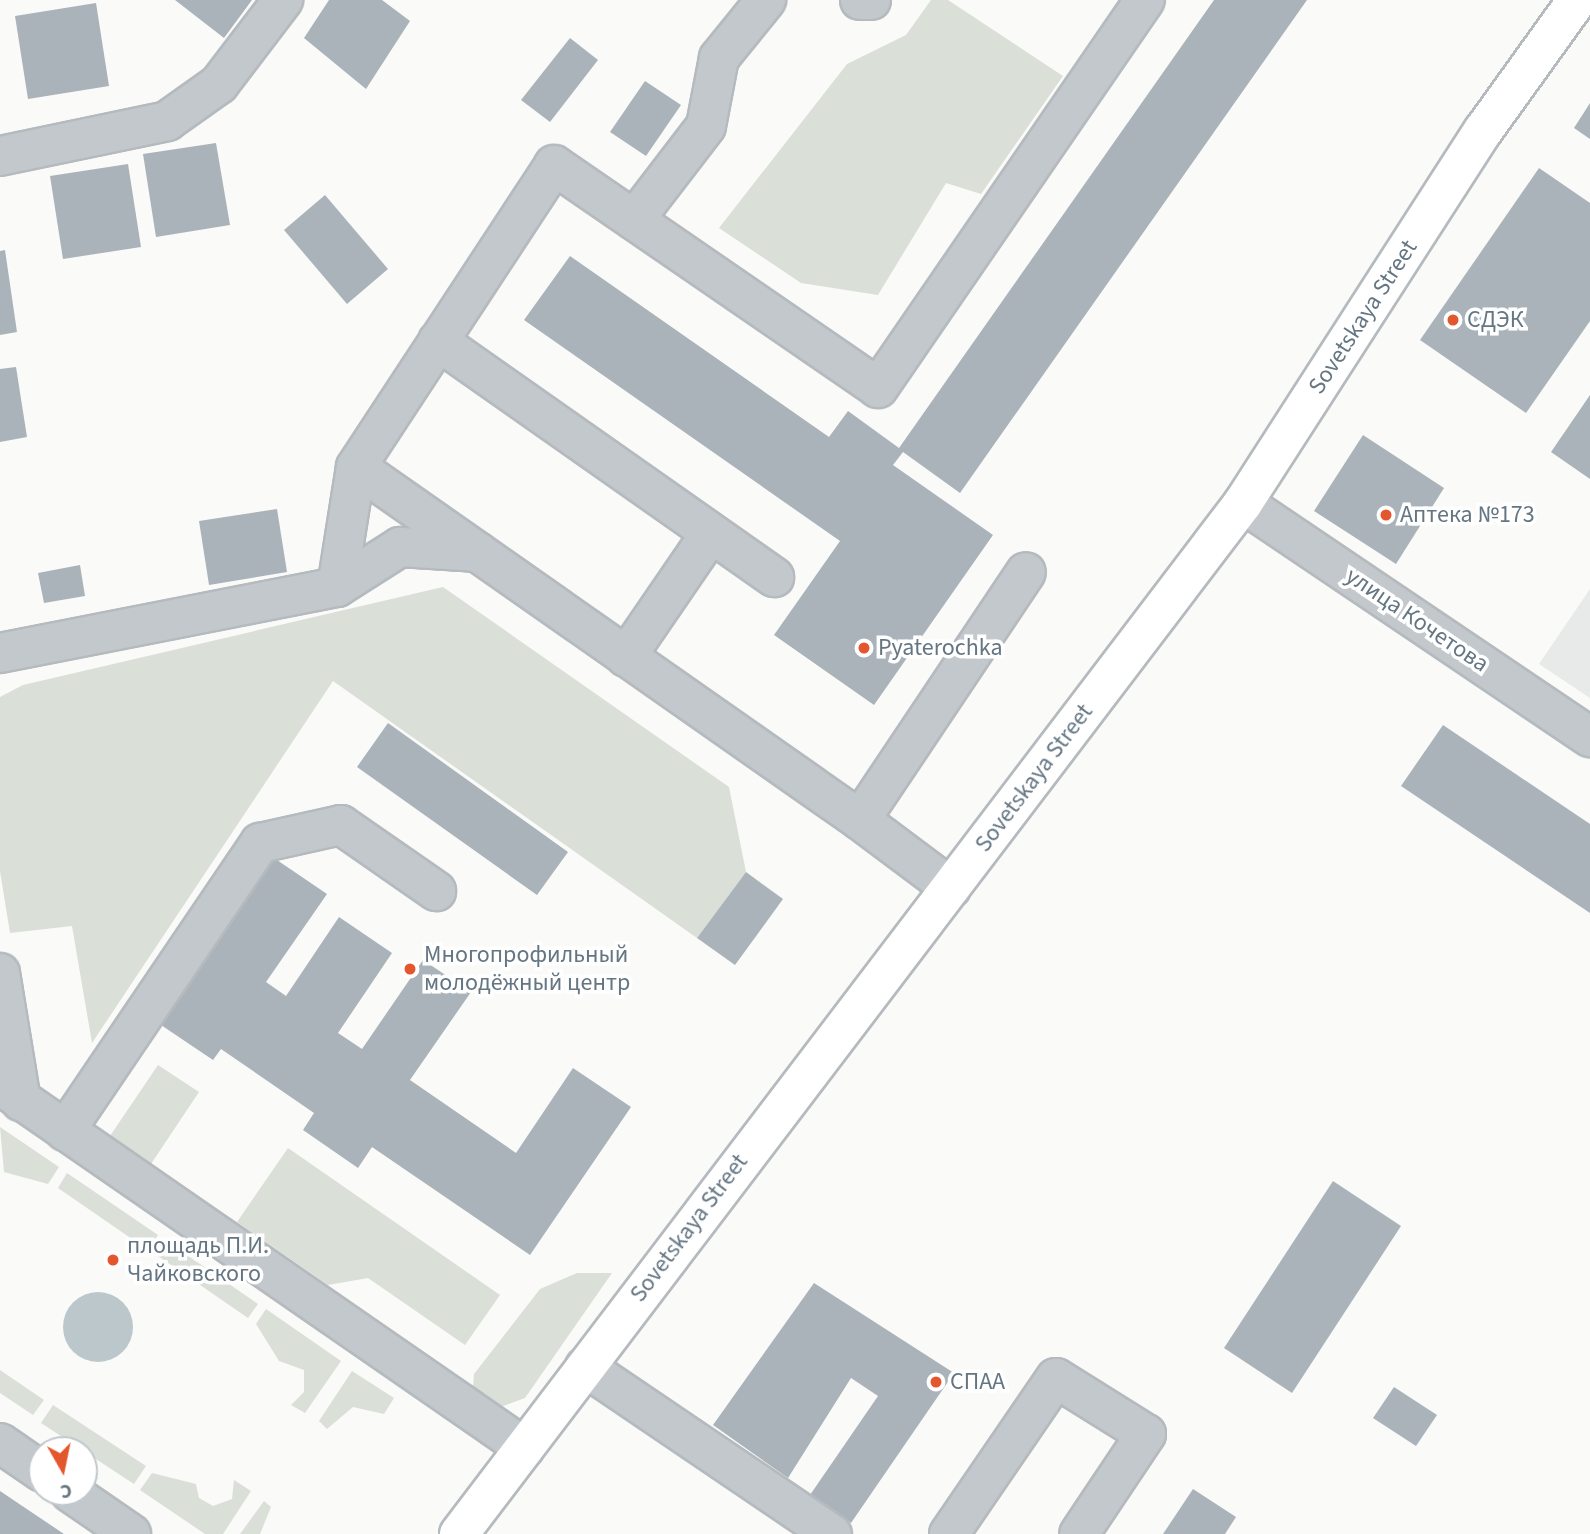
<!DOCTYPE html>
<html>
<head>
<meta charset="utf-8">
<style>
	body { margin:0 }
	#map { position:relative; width:1590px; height:1534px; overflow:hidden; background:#fafaf8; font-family:"Source Sans 3",sans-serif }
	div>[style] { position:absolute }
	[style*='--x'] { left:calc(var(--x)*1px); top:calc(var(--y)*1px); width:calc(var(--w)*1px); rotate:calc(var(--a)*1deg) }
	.built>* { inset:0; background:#e8e9e9 }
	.green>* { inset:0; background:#dadfd7 }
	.water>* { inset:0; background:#bbc7cb }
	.round { border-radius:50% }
	.building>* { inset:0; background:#aab3b9 }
	.roads { filter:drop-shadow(2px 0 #b5babe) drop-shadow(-2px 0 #b5babe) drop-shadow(0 2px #b5babe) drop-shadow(0 -2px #b5babe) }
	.minor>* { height:38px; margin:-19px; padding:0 19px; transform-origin:19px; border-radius:19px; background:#c3c8cc }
	.major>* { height:38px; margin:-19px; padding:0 19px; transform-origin:19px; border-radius:19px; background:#fff }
	.dots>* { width:19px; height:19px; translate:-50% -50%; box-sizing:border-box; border:4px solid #fff; border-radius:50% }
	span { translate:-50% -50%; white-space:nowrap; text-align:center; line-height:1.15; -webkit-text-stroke:7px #fff; paint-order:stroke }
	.street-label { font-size:24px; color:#657683 }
	.poi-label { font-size:24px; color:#657683 }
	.left { translate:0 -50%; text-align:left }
	.north { position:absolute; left:28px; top:1436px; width:70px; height:70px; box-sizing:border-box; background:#fff; border:2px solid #c1c8cd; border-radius:50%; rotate:171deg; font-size:19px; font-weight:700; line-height:28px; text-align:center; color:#657683 }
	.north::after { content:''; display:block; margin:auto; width:24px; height:32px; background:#e4572e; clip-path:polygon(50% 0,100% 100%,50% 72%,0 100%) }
</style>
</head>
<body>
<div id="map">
	<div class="built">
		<i style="clip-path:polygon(1590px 589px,1590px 698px,1539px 664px)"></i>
	</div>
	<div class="green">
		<i style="clip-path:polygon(931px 0,948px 0,1063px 76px,981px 194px,946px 183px,878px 295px,801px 283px,719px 228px,847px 64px,906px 35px)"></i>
		<i style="clip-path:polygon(443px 587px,729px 787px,746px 872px,697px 938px,333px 681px,92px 1043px,72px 926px,10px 933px,0 871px,0 697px,23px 685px)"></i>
		<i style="clip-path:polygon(158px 1065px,199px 1092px,151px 1164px,110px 1136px)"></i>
		<i style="clip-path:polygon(0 1127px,59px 1167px,48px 1184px,4px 1172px)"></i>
		<i style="clip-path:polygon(288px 1148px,500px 1295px,465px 1345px,368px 1278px,328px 1285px,237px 1222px)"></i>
		<i style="clip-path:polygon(67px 1173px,158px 1235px,148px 1250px,58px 1188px)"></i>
		<i style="clip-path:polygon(168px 1242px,258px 1304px,248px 1318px,158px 1256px)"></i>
		<i style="clip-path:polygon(577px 1273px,612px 1273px,525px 1398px,495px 1409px,482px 1401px,473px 1388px,474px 1374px,540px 1289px)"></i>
		<i style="clip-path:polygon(266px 1309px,341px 1361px,305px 1413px,291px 1405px,304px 1392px,304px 1370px,279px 1361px,256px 1324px)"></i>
		<i style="clip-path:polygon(0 1370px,44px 1400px,33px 1415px,0 1393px)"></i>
		<i style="clip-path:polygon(352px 1371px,394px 1398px,384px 1414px,353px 1407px,327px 1429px,319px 1421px)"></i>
		<i style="clip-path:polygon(53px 1405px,146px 1466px,134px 1484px,41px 1423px)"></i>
		<i style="clip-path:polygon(152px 1473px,196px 1484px,199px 1498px,213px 1506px,232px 1499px,234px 1480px,251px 1491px,223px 1534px,205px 1534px,140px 1490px)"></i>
		<i style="clip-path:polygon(264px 1501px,271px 1507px,260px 1534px,240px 1534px)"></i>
	</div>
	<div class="water">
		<i class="round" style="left:63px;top:1292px;width:70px;height:70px"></i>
	</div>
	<div class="building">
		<i style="clip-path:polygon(175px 0,252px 0,224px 38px)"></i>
		<i style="clip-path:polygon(329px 0,382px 0,410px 21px,366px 89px,304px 38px)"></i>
		<i style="clip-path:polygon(1214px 0,1307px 0,960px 493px,903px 452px,893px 465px,993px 535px,874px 705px,774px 635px,840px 541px,524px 320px,570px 256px,829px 437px,848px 411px,899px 448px)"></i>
		<i style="clip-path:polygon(96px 3px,109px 86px,28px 99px,15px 16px)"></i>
		<i style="clip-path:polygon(570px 38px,598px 60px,550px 122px,521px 100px)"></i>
		<i style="clip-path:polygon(645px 81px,681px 105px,646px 156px,610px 132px)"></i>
		<i style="clip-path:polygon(1590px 103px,1590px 139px,1574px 128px)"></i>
		<i style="clip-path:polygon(216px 143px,230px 225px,156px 237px,143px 154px)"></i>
		<i style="clip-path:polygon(128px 164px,141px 247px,63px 259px,50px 176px)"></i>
		<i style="clip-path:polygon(1539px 168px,1590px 203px,1590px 321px,1526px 413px,1420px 340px)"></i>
		<i style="clip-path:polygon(325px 195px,388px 269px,347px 304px,284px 230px)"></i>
		<i style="clip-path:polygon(5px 250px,17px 332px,0 335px,0 251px)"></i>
		<i style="clip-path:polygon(16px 367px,27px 437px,0 442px,0 369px)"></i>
		<i style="clip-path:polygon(1590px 395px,1590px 479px,1551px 452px)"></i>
		<i style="clip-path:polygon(1363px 435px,1444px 488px,1396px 564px,1314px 511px)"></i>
		<i style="clip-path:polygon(277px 509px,287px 572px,209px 585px,199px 521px)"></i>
		<i style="clip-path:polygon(80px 565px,85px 596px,44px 603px,38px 573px)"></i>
		<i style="clip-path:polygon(388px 723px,568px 852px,537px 895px,357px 767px)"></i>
		<i style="clip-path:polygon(1443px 725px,1590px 824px,1590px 913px,1401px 786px)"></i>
		<i style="clip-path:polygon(274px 858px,327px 894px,266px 982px,286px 996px,339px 917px,392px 953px,338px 1033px,362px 1049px,423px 960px,471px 992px,410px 1080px,516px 1153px,573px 1068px,631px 1107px,530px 1255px,372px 1147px,358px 1168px,303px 1130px,314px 1113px,221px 1049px,213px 1060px,161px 1025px)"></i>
		<i style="clip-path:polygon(746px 872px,783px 899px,735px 965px,697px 938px)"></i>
		<i style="clip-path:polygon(1333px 1181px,1401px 1226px,1292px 1393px,1224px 1348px)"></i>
		<i style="clip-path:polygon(814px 1283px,954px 1373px,851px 1523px,810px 1495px,878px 1396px,851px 1378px,788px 1478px,713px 1425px)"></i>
		<i style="clip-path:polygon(1394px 1387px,1437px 1415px,1416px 1446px,1373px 1418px)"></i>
		<i style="clip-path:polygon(1193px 1489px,1236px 1517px,1225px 1534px,1163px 1534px)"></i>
		<i style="clip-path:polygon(0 1491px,64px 1534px,0 1534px)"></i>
	</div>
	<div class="roads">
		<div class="minor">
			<i style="--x:860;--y:0;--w:11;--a:0"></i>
			<i style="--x:0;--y:156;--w:171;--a:-11.8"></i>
			<i style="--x:167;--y:121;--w:64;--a:-35.4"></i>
			<i style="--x:219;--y:84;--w:106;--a:-52.7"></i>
			<i style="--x:634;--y:220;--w:118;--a:-52.5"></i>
			<i style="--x:706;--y:126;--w:69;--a:-79.2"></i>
			<i style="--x:719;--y:58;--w:75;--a:-51"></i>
			<i style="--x:438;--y:341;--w:411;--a:35.1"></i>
			<i style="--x:1243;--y:503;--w:419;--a:34"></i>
			<i style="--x:337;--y:587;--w:75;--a:-32.4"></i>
			<i style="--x:400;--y:547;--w:78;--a:3.7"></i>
			<i style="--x:0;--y:653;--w:343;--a:-11.1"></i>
			<i style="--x:337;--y:587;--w:121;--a:-81"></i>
			<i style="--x:626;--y:657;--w:150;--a:-55.6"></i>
			<i style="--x:860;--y:820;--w:615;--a:-144.99"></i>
			<i style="--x:356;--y:467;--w:361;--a:-56.7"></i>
			<i style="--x:554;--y:165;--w:393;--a:34.5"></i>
			<i style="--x:878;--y:388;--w:471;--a:-55.5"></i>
			<i style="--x:951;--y:888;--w:114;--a:-143.2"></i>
			<i style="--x:860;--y:820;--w:298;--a:-56.2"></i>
			<i style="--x:0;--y:973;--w:130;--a:80.7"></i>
			<i style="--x:0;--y:1085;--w:638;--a:34.66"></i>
			<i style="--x:65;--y:1131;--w:348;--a:-55.9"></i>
			<i style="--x:260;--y:843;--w:83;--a:-12.5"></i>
			<i style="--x:341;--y:825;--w:116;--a:34.8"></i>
			<i style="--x:585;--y:1367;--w:298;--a:34.1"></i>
			<i style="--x:0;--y:1443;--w:51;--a:34.6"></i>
			<i style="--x:70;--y:1492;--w:74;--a:34.5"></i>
			<i style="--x:949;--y:1534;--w:189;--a:-55.6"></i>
			<i style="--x:1056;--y:1378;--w:106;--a:31.9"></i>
			<i style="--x:1146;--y:1434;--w:120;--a:123.8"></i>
		</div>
		<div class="major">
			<i style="--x:459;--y:1534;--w:1295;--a:-52.75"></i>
			<i style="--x:1243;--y:503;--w:443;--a:-57.2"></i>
			<i style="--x:1483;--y:131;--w:161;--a:-54.3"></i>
		</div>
	</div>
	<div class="dots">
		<i style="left:1453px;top:320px;background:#e4572e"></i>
		<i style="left:1386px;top:515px;background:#e4572e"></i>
		<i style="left:864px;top:648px;background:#e4572e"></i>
		<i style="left:410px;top:969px;background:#e4572e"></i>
		<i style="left:113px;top:1260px;background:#e4572e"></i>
		<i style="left:936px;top:1382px;background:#e4572e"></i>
	</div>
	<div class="street-label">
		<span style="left:1363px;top:317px;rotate:-57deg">Sovetskaya Street</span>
		<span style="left:1417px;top:620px;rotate:34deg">улица Кочетова</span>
		<span style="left:1034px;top:778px;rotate:-53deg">Sovetskaya Street</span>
		<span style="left:689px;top:1228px;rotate:-53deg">Sovetskaya Street</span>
	</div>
	<div class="poi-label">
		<span class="left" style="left:1467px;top:320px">СДЭК</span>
		<span class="left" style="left:1400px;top:515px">Аптека №173</span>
		<span class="left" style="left:878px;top:648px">Pyaterochka</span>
		<span class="left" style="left:424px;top:969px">Многопрофильный<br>молодёжный центр</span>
		<span class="left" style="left:127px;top:1260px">площадь П.И.<br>Чайковского</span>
		<span class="left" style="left:950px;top:1382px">СПАА</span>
	</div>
	<div class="north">С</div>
</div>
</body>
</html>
